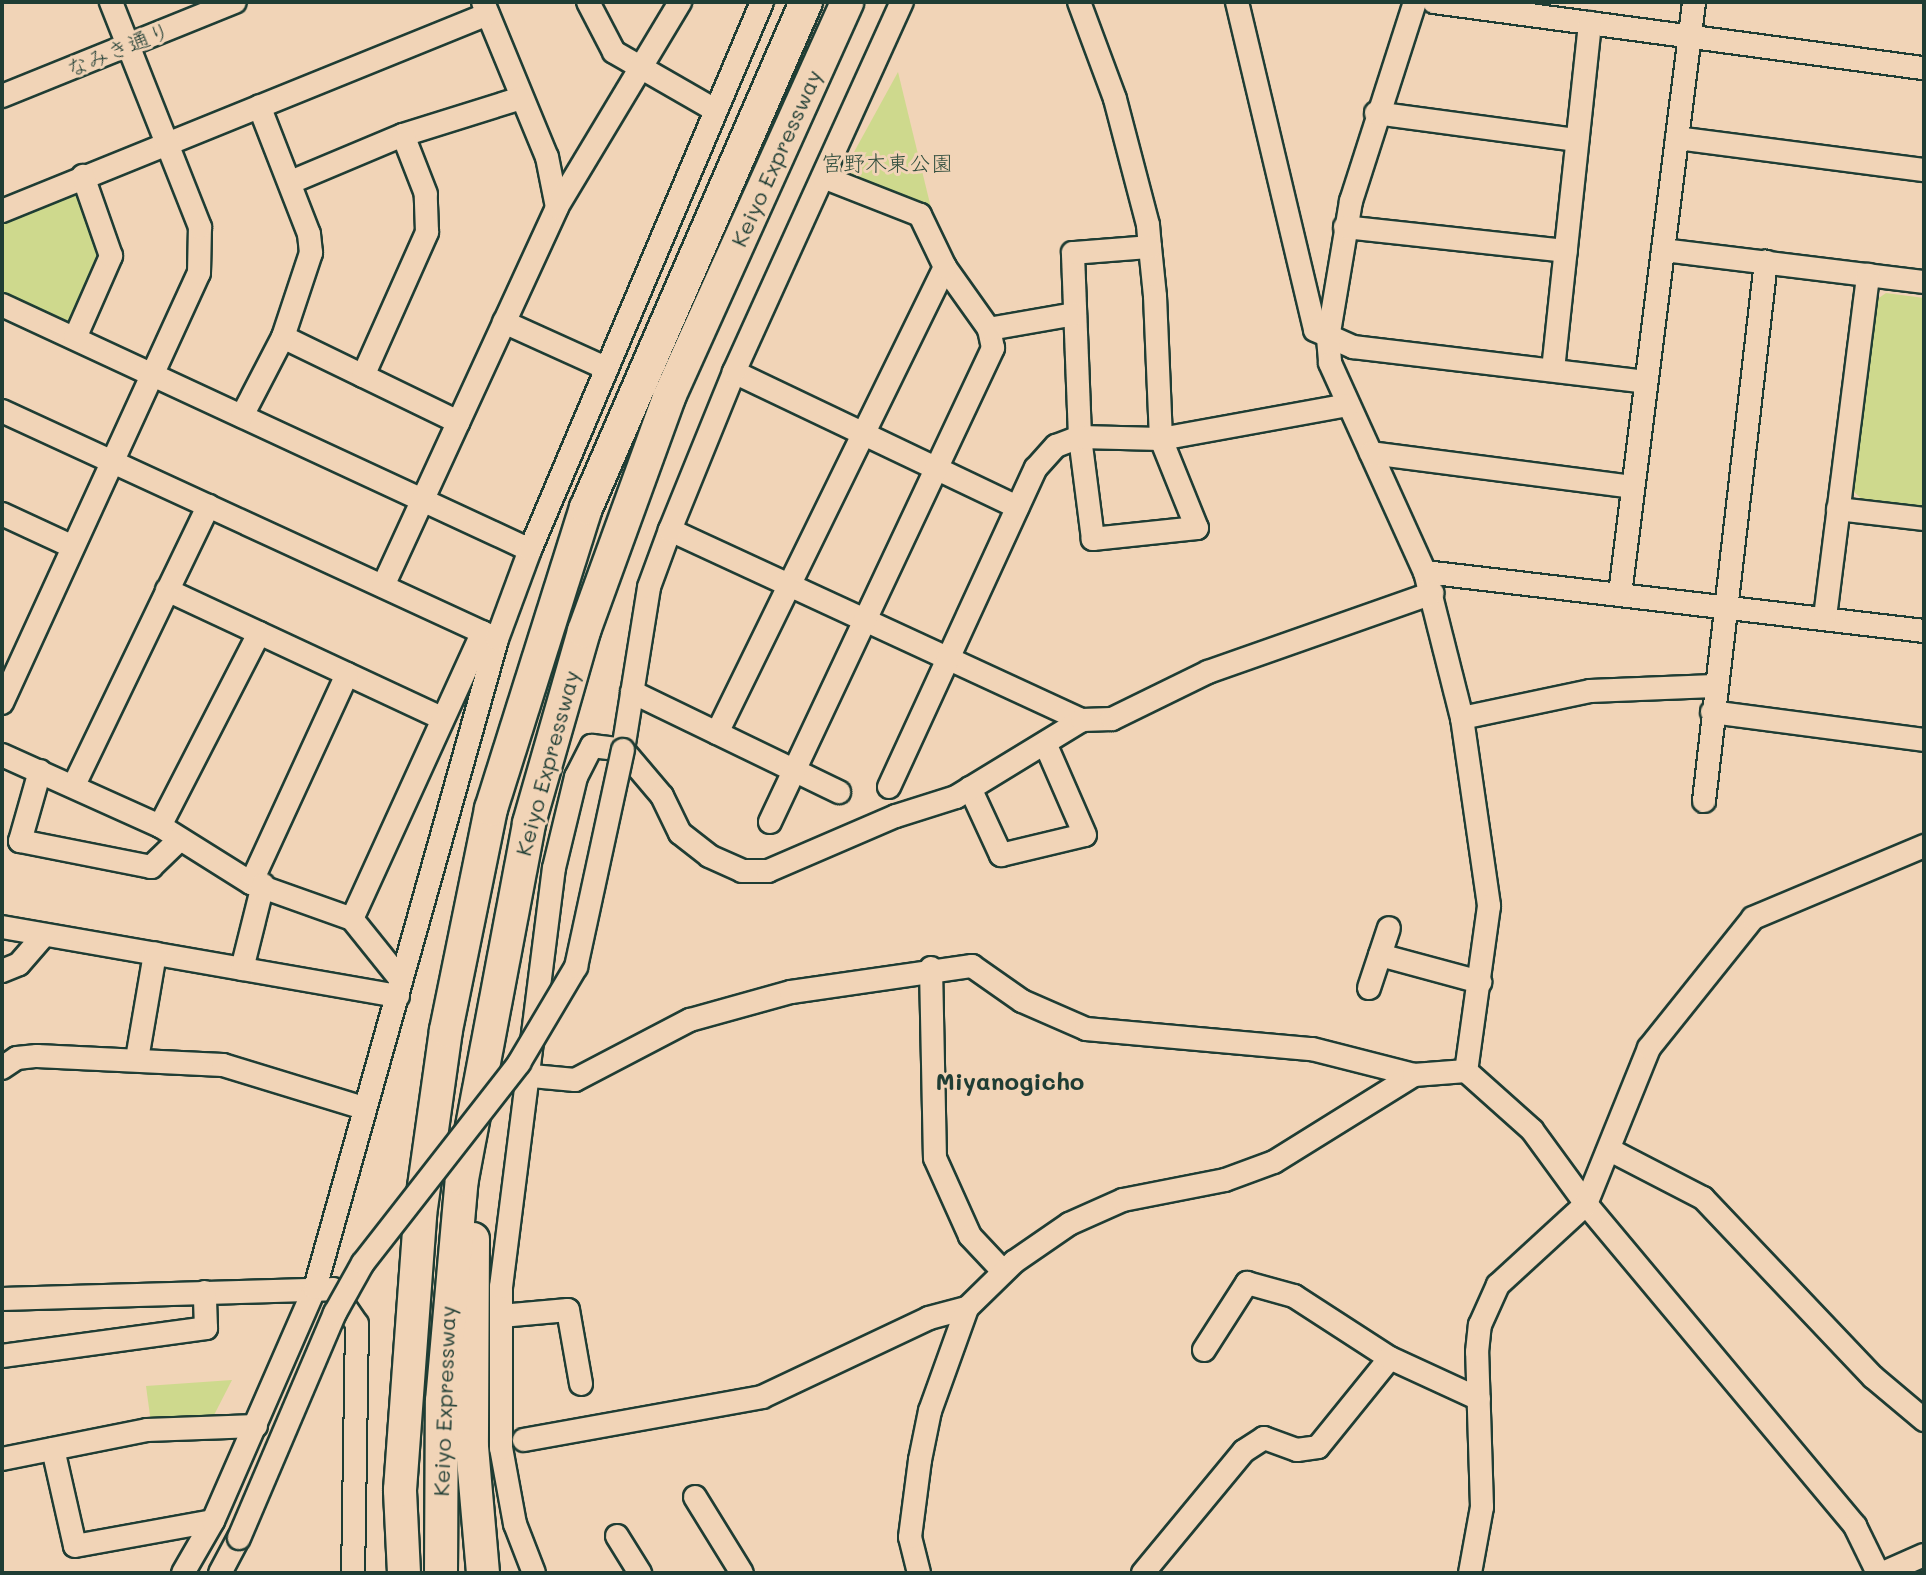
<!DOCTYPE html>
<html>
<head>
<meta charset="utf-8">
<style>
	body { margin:0 }
	#map { position:relative; width:1926px; height:1575px; overflow:hidden; background:#f1d4b7; font-family:Mali,"Klee One",sans-serif }
	div>[style] { position:absolute }
	[style*='--x'] { left:calc(var(--x)*1px); top:calc(var(--y)*1px); width:calc(var(--w)*1px); rotate:calc(var(--a)*1deg) }
	.green>* { inset:0; background:#ced98d }
	.roads { filter:drop-shadow(2px 0 #1f3d34) drop-shadow(-2px 0 #1f3d34) drop-shadow(0 2px #1f3d34) drop-shadow(0 -2px #1f3d34) }
	.minor>* { height:22px; margin:-11px; padding:0 11px; transform-origin:11px; border-radius:11px; background:#f1d4b7 }
	.highway>* { height:32px; margin:-16px; padding:0 16px; transform-origin:16px; border-radius:16px; background:#f1d4b7 }
	.bridges { filter:drop-shadow(2px 0 #1f3d34) drop-shadow(-2px 0 #1f3d34) drop-shadow(0 2px #1f3d34) drop-shadow(0 -2px #1f3d34) }
	.minor-bridge>* { height:22px; margin:-11px; padding:0 11px; transform-origin:11px; border-radius:11px; background:#f1d4b7 }
	span { translate:-50% -50%; white-space:nowrap; text-align:center; line-height:1.15; -webkit-text-stroke:6px #f1d4b7; paint-order:stroke }
	.street-label { font-size:22px; color:#1f3d34 }
	.park-label { font-size:22px; color:#304d3d }
	.neighbourhood-label { font-size:24px; color:#1f3d34; font-weight:700 }
	.frame { position:absolute; inset:0; border:4px solid #1f3d34; pointer-events:none }
</style>
</head>
<body>
<div id="map">
	<div class="green">
		<i style="clip-path:polygon(898px 72px,932px 212px,857px 186px,848px 163px)"></i>
		<i style="clip-path:polygon(75px 182px,108px 247px,73px 320px,60px 325px,2px 299px,2px 214px)"></i>
		<i style="clip-path:polygon(1886px 293px,1924px 298px,1924px 511px,1865px 502px,1853px 491px,1876px 300px)"></i>
		<i style="clip-path:polygon(232px 1380px,213px 1417px,151px 1423px,146px 1386px)"></i>
	</div>
	<div class="roads">
		<div class="minor">
			<i style="--x:483;--y:2;--w:168;--a:67.6"></i>
			<i style="--x:547;--y:157;--w:51;--a:78.7"></i>
			<i style="--x:588;--y:2;--w:56;--a:62.5"></i>
			<i style="--x:614;--y:52;--w:116;--a:29.9"></i>
			<i style="--x:1079;--y:2;--w:103;--a:69.6"></i>
			<i style="--x:1115;--y:99;--w:130;--a:75.3"></i>
			<i style="--x:1148;--y:225;--w:22;--a:85"></i>
			<i style="--x:1150;--y:247;--w:49;--a:84.2"></i>
			<i style="--x:1155;--y:296;--w:143;--a:87.6"></i>
			<i style="--x:1161;--y:439;--w:96;--a:68"></i>
			<i style="--x:1197;--y:528;--w:105;--a:174"></i>
			<i style="--x:1093;--y:539;--w:103;--a:-97.3"></i>
			<i style="--x:1080;--y:437;--w:184;--a:-92.2"></i>
			<i style="--x:1073;--y:253;--w:77;--a:-4.5"></i>
			<i style="--x:1237;--y:2;--w:337;--a:76.6"></i>
			<i style="--x:1315;--y:330;--w:42;--a:24.1"></i>
			<i style="--x:1353;--y:347;--w:295;--a:6.8"></i>
			<i style="--x:1415;--y:2;--w:209;--a:107.8"></i>
			<i style="--x:1351;--y:201;--w:139;--a:99.5"></i>
			<i style="--x:1328;--y:338;--w:25;--a:85"></i>
			<i style="--x:1330;--y:363;--w:230;--a:65.6"></i>
			<i style="--x:1425;--y:572;--w:151;--a:75.8"></i>
			<i style="--x:1462;--y:718;--w:190;--a:81.8"></i>
			<i style="--x:1489;--y:906;--w:167;--a:97.9"></i>
			<i style="--x:1466;--y:1071;--w:89;--a:41.8"></i>
			<i style="--x:1532;--y:1130;--w:92;--a:53.9"></i>
			<i style="--x:1586;--y:1204;--w:420;--a:50.1"></i>
			<i style="--x:1855;--y:1526;--w:52;--a:63.9"></i>
			<i style="--x:1434;--y:2;--w:494;--a:7.7"></i>
			<i style="--x:2;--y:96;--w:251;--a:-22"></i>
			<i style="--x:1376;--y:113;--w:203;--a:7.7"></i>
			<i style="--x:1677;--y:138;--w:249;--a:7.4"></i>
			<i style="--x:291;--y:182;--w:121;--a:-22.8"></i>
			<i style="--x:403;--y:135;--w:124;--a:-17.4"></i>
			<i style="--x:2;--y:211;--w:524;--a:-22.07"></i>
			<i style="--x:1345;--y:227;--w:222;--a:6.2"></i>
			<i style="--x:1663;--y:250;--w:263;--a:7"></i>
			<i style="--x:2;--y:305;--w:582;--a:24.89"></i>
			<i style="--x:504;--y:322;--w:109;--a:24.4"></i>
			<i style="--x:989;--y:329;--w:87;--a:-9.9"></i>
			<i style="--x:283;--y:337;--w:195;--a:25.9"></i>
			<i style="--x:75;--y:338;--w:90;--a:-66.3"></i>
			<i style="--x:111;--y:256;--w:85;--a:-109.3"></i>
			<i style="--x:1553;--y:370;--w:349;--a:-83.9"></i>
			<i style="--x:734;--y:372;--w:314;--a:25.5"></i>
			<i style="--x:363;--y:376;--w:158;--a:-66"></i>
			<i style="--x:427;--y:232;--w:38;--a:-92"></i>
			<i style="--x:426;--y:194;--w:63;--a:-111.3"></i>
			<i style="--x:2;--y:411;--w:545;--a:24.73"></i>
			<i style="--x:242;--y:416;--w:89;--a:-62.6"></i>
			<i style="--x:283;--y:337;--w:89;--a:-71.6"></i>
			<i style="--x:311;--y:253;--w:19;--a:-96"></i>
			<i style="--x:309;--y:234;--w:137;--a:-111.3"></i>
			<i style="--x:1371;--y:453;--w:264;--a:7.4"></i>
			<i style="--x:1838;--y:509;--w:87;--a:6.6"></i>
			<i style="--x:2;--y:514;--w:78;--a:24.9"></i>
			<i style="--x:670;--y:530;--w:454;--a:24.8"></i>
			<i style="--x:1425;--y:572;--w:502;--a:6.74"></i>
			<i style="--x:383;--y:586;--w:417;--a:-65.3"></i>
			<i style="--x:557;--y:207;--w:239;--a:-59"></i>
			<i style="--x:167;--y:590;--w:303;--a:25"></i>
			<i style="--x:1620;--y:594;--w:597;--a:-82.87"></i>
			<i style="--x:1825;--y:617;--w:345;--a:-82.8"></i>
			<i style="--x:632;--y:692;--w:230;--a:25.8"></i>
			<i style="--x:2;--y:703;--w:473;--a:-65.4"></i>
			<i style="--x:199;--y:273;--w:46;--a:-88.8"></i>
			<i style="--x:200;--y:227;--w:242;--a:-111.6"></i>
			<i style="--x:1712;--y:712;--w:214;--a:7.5"></i>
			<i style="--x:1462;--y:718;--w:131;--a:-11.9"></i>
			<i style="--x:1590;--y:691;--w:124;--a:-2.3"></i>
			<i style="--x:717;--y:733;--w:519;--a:-63.93"></i>
			<i style="--x:623;--y:750;--w:165;--a:-80.9"></i>
			<i style="--x:649;--y:587;--w:61;--a:-69.8"></i>
			<i style="--x:670;--y:530;--w:170;--a:-67.9"></i>
			<i style="--x:734;--y:372;--w:406;--a:-65.6"></i>
			<i style="--x:2;--y:755;--w:173;--a:24.2"></i>
			<i style="--x:160;--y:826;--w:107;--a:32.1"></i>
			<i style="--x:251;--y:883;--w:107;--a:19.6"></i>
			<i style="--x:352;--y:919;--w:78;--a:51.2"></i>
			<i style="--x:40;--y:771;--w:73;--a:105.9"></i>
			<i style="--x:20;--y:841;--w:134;--a:11.2"></i>
			<i style="--x:151;--y:867;--w:40;--a:-44"></i>
			<i style="--x:74;--y:785;--w:310;--a:-64.3"></i>
			<i style="--x:889;--y:787;--w:351;--a:-65.3"></i>
			<i style="--x:1036;--y:468;--w:30;--a:-48"></i>
			<i style="--x:1056;--y:446;--w:26;--a:-21"></i>
			<i style="--x:1080;--y:437;--w:81;--a:1.4"></i>
			<i style="--x:1161;--y:439;--w:190;--a:-10.3"></i>
			<i style="--x:970;--y:788;--w:74;--a:65.2"></i>
			<i style="--x:1001;--y:855;--w:86;--a:-13.4"></i>
			<i style="--x:1085;--y:835;--w:100;--a:-113.5"></i>
			<i style="--x:1704;--y:801;--w:543;--a:-83.44"></i>
			<i style="--x:770;--y:822;--w:524;--a:-64.8"></i>
			<i style="--x:993;--y:348;--w:19;--a:-102"></i>
			<i style="--x:989;--y:329;--w:76;--a:-125.4"></i>
			<i style="--x:945;--y:267;--w:58;--a:-115.7"></i>
			<i style="--x:920;--y:215;--w:104;--a:-158.6"></i>
			<i style="--x:160;--y:826;--w:217;--a:-62.8"></i>
			<i style="--x:251;--y:883;--w:230;--a:-65.3"></i>
			<i style="--x:352;--y:919;--w:315;--a:-65.5"></i>
			<i style="--x:2;--y:927;--w:402;--a:9.9"></i>
			<i style="--x:1380;--y:955;--w:104;--a:15.1"></i>
			<i style="--x:931;--y:968;--w:190;--a:88.8"></i>
			<i style="--x:935;--y:1158;--w:85;--a:65.8"></i>
			<i style="--x:970;--y:1236;--w:48;--a:46.7"></i>
			<i style="--x:242;--y:969;--w:87;--a:-76"></i>
			<i style="--x:2;--y:971;--w:18;--a:-22"></i>
			<i style="--x:19;--y:964;--w:38;--a:-49"></i>
			<i style="--x:1369;--y:988;--w:63;--a:-71.6"></i>
			<i style="--x:137;--y:1059;--w:107;--a:-80.3"></i>
			<i style="--x:2;--y:1068;--w:18;--a:-34"></i>
			<i style="--x:17;--y:1058;--w:20;--a:-6"></i>
			<i style="--x:37;--y:1056;--w:186;--a:2.8"></i>
			<i style="--x:223;--y:1065;--w:147;--a:17"></i>
			<i style="--x:532;--y:1076;--w:43;--a:5.3"></i>
			<i style="--x:575;--y:1080;--w:130;--a:-27.6"></i>
			<i style="--x:690;--y:1020;--w:105;--a:-15.5"></i>
			<i style="--x:791;--y:992;--w:183;--a:-8.2"></i>
			<i style="--x:972;--y:966;--w:61;--a:35"></i>
			<i style="--x:1022;--y:1001;--w:70;--a:23.6"></i>
			<i style="--x:1086;--y:1029;--w:227;--a:5.1"></i>
			<i style="--x:1312;--y:1049;--w:105;--a:14.3"></i>
			<i style="--x:1610;--y:1150;--w:105;--a:27.3"></i>
			<i style="--x:1703;--y:1198;--w:247;--a:46.5"></i>
			<i style="--x:1873;--y:1377;--w:67;--a:40.1"></i>
			<i style="--x:2;--y:1299;--w:331;--a:-1.7"></i>
			<i style="--x:333;--y:1289;--w:42;--a:55.6"></i>
			<i style="--x:357;--y:1324;--w:249;--a:90.9"></i>
			<i style="--x:501;--y:1316;--w:67;--a:-5.1"></i>
			<i style="--x:568;--y:1310;--w:75;--a:80"></i>
			<i style="--x:1204;--y:1350;--w:80;--a:-57.3"></i>
			<i style="--x:1247;--y:1283;--w:49;--a:15.5"></i>
			<i style="--x:1294;--y:1296;--w:114;--a:32.9"></i>
			<i style="--x:2;--y:1356;--w:206;--a:-7.8"></i>
			<i style="--x:206;--y:1328;--w:36;--a:-92"></i>
			<i style="--x:524;--y:1440;--w:242;--a:-10.2"></i>
			<i style="--x:762;--y:1397;--w:185;--a:-25.3"></i>
			<i style="--x:929;--y:1318;--w:39;--a:-15"></i>
			<i style="--x:967;--y:1308;--w:66;--a:-44.4"></i>
			<i style="--x:1014;--y:1262;--w:67;--a:-34.6"></i>
			<i style="--x:1069;--y:1224;--w:59;--a:-24"></i>
			<i style="--x:1123;--y:1200;--w:104;--a:-11.1"></i>
			<i style="--x:1225;--y:1180;--w:52;--a:-20.2"></i>
			<i style="--x:1274;--y:1162;--w:165;--a:-31.9"></i>
			<i style="--x:1414;--y:1075;--w:52;--a:-4.4"></i>
			<i style="--x:53;--y:1449;--w:99;--a:77.2"></i>
			<i style="--x:75;--y:1546;--w:140;--a:-10.3"></i>
			<i style="--x:2;--y:1459;--w:148;--a:-11.3"></i>
			<i style="--x:147;--y:1430;--w:109;--a:-2.1"></i>
			<i style="--x:695;--y:1497;--w:89;--a:58.3"></i>
			<i style="--x:617;--y:1536;--w:44;--a:58.1"></i>
			<i style="--x:183;--y:1573;--w:60;--a:-60"></i>
			<i style="--x:213;--y:1521;--w:254;--a:-66.4"></i>
			<i style="--x:315;--y:1288;--w:674;--a:-74.33"></i>
			<i style="--x:497;--y:639;--w:95;--a:-69.7"></i>
			<i style="--x:530;--y:550;--w:595;--a:-67.05"></i>
			<i style="--x:220;--y:1573;--w:40;--a:-62"></i>
			<i style="--x:534;--y:1573;--w:53;--a:-111.2"></i>
			<i style="--x:515;--y:1524;--w:77;--a:-100.4"></i>
			<i style="--x:501;--y:1448;--w:161;--a:-90"></i>
			<i style="--x:501;--y:1287;--w:422;--a:-82.8"></i>
			<i style="--x:554;--y:868;--w:94;--a:-76.4"></i>
			<i style="--x:576;--y:777;--w:35;--a:-63"></i>
			<i style="--x:592;--y:746;--w:31;--a:7"></i>
			<i style="--x:623;--y:750;--w:60;--a:49.7"></i>
			<i style="--x:662;--y:796;--w:41;--a:64.1"></i>
			<i style="--x:680;--y:833;--w:37;--a:38"></i>
			<i style="--x:709;--y:856;--w:36;--a:24"></i>
			<i style="--x:742;--y:871;--w:26;--a:0"></i>
			<i style="--x:768;--y:871;--w:139;--a:-23.3"></i>
			<i style="--x:896;--y:816;--w:63;--a:-17.6"></i>
			<i style="--x:956;--y:797;--w:148;--a:-31.4"></i>
			<i style="--x:1082;--y:720;--w:30;--a:-2"></i>
			<i style="--x:1112;--y:719;--w:107;--a:-26.1"></i>
			<i style="--x:1208;--y:672;--w:238;--a:-19.4"></i>
			<i style="--x:919;--y:1573;--w:37;--a:-104"></i>
			<i style="--x:910;--y:1537;--w:78;--a:-82.6"></i>
			<i style="--x:920;--y:1460;--w:50;--a:-78.5"></i>
			<i style="--x:930;--y:1411;--w:109;--a:-70.2"></i>
			<i style="--x:1143;--y:1573;--w:158;--a:-50.4"></i>
			<i style="--x:1244;--y:1451;--w:24;--a:-33"></i>
			<i style="--x:1264;--y:1438;--w:35;--a:20"></i>
			<i style="--x:1297;--y:1450;--w:21;--a:-8"></i>
			<i style="--x:1318;--y:1447;--w:114;--a:-51"></i>
			<i style="--x:1390;--y:1358;--w:98;--a:24.7"></i>
			<i style="--x:1470;--y:1573;--w:67;--a:-79.7"></i>
			<i style="--x:1482;--y:1507;--w:155;--a:-91.8"></i>
			<i style="--x:1477;--y:1352;--w:27;--a:-84"></i>
			<i style="--x:1480;--y:1325;--w:44;--a:-65.8"></i>
			<i style="--x:1498;--y:1285;--w:120;--a:-42.6"></i>
			<i style="--x:1586;--y:1204;--w:168;--a:-68"></i>
			<i style="--x:1649;--y:1048;--w:166;--a:-51.3"></i>
			<i style="--x:1753;--y:918;--w:186;--a:-22.8"></i>
			<i style="--x:1883;--y:1573;--w:45;--a:-23.7"></i>
		</div>
		<div class="highway">
			<i style="--x:473;--y:1239;--w:208;--a:90.3"></i>
			<i style="--x:472;--y:1447;--w:126;--a:85"></i>
			<i style="--x:404;--y:1573;--w:83;--a:-92.8"></i>
			<i style="--x:400;--y:1490;--w:276;--a:-85.8"></i>
			<i style="--x:420;--y:1215;--w:187;--a:-82"></i>
			<i style="--x:446;--y:1030;--w:226;--a:-78.5"></i>
			<i style="--x:491;--y:809;--w:316;--a:-72.5"></i>
			<i style="--x:586;--y:508;--w:552;--a:-66.5"></i>
			<i style="--x:441;--y:1573;--w:172;--a:-89.7"></i>
			<i style="--x:442;--y:1401;--w:223;--a:-84.9"></i>
			<i style="--x:462;--y:1179;--w:362;--a:-79.3"></i>
			<i style="--x:529;--y:823;--w:200;--a:-74"></i>
			<i style="--x:584;--y:631;--w:249;--a:-70"></i>
			<i style="--x:669;--y:397;--w:433;--a:-65.7"></i>
		</div>
	</div>
	<div class="bridges">
		<div class="minor-bridge">
			<i style="--x:239;--y:1538;--w:245;--a:-66.9"></i>
			<i style="--x:335;--y:1313;--w:57;--a:-60.8"></i>
			<i style="--x:363;--y:1263;--w:254;--a:-52"></i>
			<i style="--x:519;--y:1063;--w:112;--a:-59.3"></i>
			<i style="--x:576;--y:967;--w:222;--a:-77.8"></i>
		</div>
	</div>
	<div class="street-label">
		<span style="left:118px;top:49px;rotate:-22deg">なみき通り</span>
		<span style="left:776px;top:158px;rotate:-66deg">Keiyo Expressway</span>
		<span style="left:547px;top:763px;rotate:-75deg">Keiyo Expressway</span>
		<span style="left:444px;top:1401px;rotate:-88deg">Keiyo Expressway</span>
	</div>
	<div class="park-label">
		<span style="left:887px;top:163px">宮野木東公園</span>
	</div>
	<div class="neighbourhood-label">
		<span style="left:1010px;top:1081px">Miyanogicho</span>
	</div>
	<div class="frame"></div>
</div>
</body>
</html>
